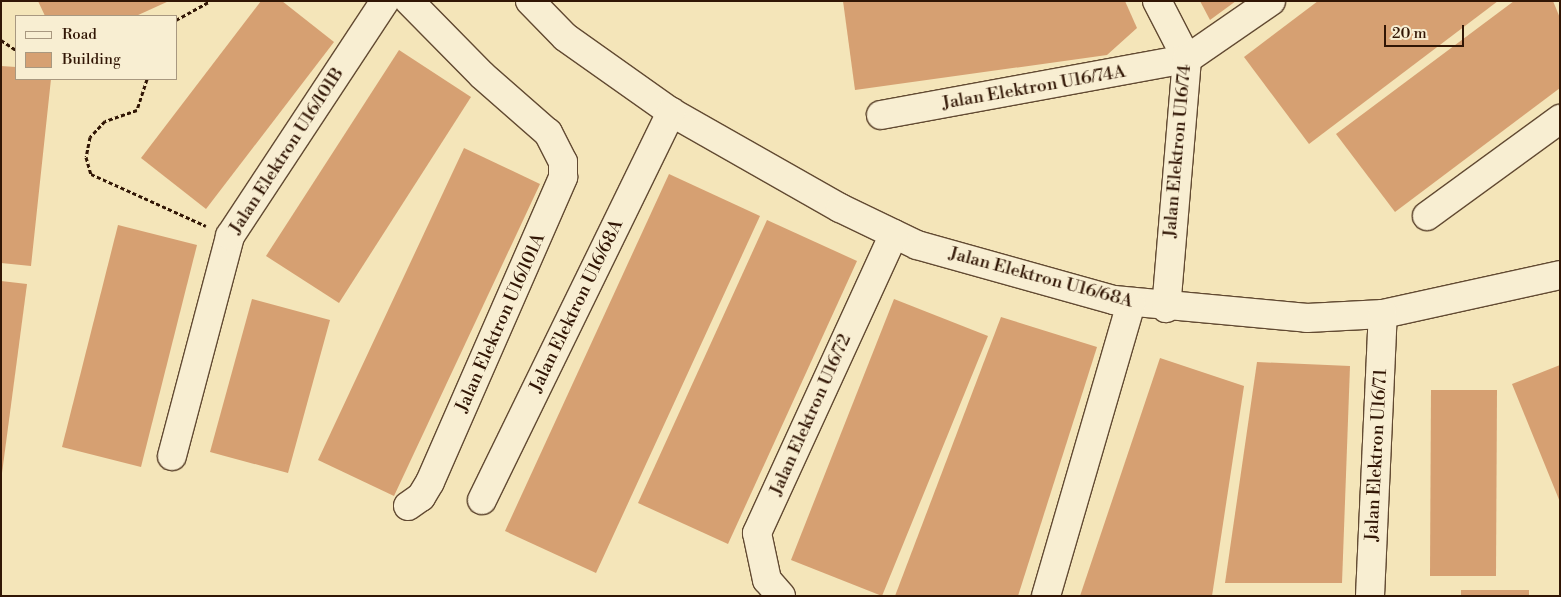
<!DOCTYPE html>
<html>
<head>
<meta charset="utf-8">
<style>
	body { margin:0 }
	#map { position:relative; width:1561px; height:597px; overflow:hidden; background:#f4e5b9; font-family:"Libre Bodoni",serif }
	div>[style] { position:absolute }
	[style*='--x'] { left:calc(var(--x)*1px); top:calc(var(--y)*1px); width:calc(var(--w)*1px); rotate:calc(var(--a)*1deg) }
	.building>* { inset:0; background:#d6a072 }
	.path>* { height:3px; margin-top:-1.5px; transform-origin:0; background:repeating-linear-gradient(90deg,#311605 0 4px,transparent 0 6.5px) }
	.roads { filter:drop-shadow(1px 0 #624a32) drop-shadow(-1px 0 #624a32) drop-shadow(0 1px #624a32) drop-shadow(0 -1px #624a32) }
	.minor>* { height:28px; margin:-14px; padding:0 14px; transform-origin:14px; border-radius:14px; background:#f8eed2 }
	span { translate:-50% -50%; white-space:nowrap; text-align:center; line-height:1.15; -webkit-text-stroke:4.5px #f8eed2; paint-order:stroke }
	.street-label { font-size:18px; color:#311605 }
	.frame { position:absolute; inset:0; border:2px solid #311605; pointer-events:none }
	.legend { position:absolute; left:15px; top:15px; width:162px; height:65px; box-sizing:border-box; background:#f8eed2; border:1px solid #a89880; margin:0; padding:6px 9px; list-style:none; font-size:15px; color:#311605 }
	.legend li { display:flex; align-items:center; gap:10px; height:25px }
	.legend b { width:25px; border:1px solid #a89880 }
	.scale { position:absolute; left:1384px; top:25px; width:80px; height:22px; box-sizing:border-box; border:2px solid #311605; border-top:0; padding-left:6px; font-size:15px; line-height:18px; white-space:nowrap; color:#311605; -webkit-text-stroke:4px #f8eed2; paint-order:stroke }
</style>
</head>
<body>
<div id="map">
	<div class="building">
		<i style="clip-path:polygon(38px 1px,169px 1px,136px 16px,45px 16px)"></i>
		<i style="clip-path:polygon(261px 1px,282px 1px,334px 42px,206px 209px,141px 158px)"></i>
		<i style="clip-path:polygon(843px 1px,1125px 1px,1137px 28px,1107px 55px,855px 90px)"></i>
		<i style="clip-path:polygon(1200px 1px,1236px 1px,1210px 20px)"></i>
		<i style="clip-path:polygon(1318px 1px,1498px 1px,1309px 144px,1244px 57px)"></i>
		<i style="clip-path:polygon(1514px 1px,1553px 1px,1560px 18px,1560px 88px,1395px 212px,1336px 134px)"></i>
		<i style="clip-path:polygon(399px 50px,471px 97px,339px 303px,266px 256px)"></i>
		<i style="clip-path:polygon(1px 66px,16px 67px,16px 79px,51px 79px,31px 266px,1px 263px)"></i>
		<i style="clip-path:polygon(464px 148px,540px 184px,394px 496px,318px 460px)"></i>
		<i style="clip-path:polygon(669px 174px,760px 216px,596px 573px,505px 531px)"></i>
		<i style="clip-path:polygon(767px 220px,857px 261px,728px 544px,638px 503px)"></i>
		<i style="clip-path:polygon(118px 225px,197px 245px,141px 467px,62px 447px)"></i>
		<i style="clip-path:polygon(1px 281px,27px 284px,2px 473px,1px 473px)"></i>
		<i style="clip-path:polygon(252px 299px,330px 320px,288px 473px,210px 452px)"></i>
		<i style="clip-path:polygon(894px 299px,988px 336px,882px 596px,791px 560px)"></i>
		<i style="clip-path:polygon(1001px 317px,1097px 347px,1018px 596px,895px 596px)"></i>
		<i style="clip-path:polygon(1160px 358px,1244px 386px,1212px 596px,1080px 596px)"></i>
		<i style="clip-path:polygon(1257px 362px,1350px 366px,1342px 583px,1225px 583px)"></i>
		<i style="clip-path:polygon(1560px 365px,1560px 502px,1512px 384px)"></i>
		<i style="clip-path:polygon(1431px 390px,1497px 390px,1496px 576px,1430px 576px)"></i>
		<i style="clip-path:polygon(1461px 590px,1529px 590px,1529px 596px,1461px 596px)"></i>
	</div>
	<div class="path">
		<i style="--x:176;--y:20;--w:39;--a:-29"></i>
		<i style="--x:1;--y:40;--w:18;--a:34"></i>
		<i style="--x:147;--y:79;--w:33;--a:108"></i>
		<i style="--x:137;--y:110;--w:34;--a:161"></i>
		<i style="--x:105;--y:121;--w:22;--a:133"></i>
		<i style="--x:90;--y:137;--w:20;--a:101"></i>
		<i style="--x:86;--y:157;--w:18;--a:74"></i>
		<i style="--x:91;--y:174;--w:126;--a:24.3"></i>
	</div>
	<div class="roads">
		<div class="minor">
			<i style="--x:530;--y:1;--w:50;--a:45.8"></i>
			<i style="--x:565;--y:37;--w:130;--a:35.3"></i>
			<i style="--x:671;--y:112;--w:194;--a:29.6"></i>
			<i style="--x:840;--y:208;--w:85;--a:25.7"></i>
			<i style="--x:917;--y:245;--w:205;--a:15.6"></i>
			<i style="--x:1114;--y:300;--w:194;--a:5.3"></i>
			<i style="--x:1307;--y:318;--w:76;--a:-3"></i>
			<i style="--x:1383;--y:314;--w:181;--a:-12.4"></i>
			<i style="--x:1157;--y:1;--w:65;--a:62.7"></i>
			<i style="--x:1187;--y:59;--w:250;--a:94.8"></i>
			<i style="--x:881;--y:115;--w:311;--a:-10.4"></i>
			<i style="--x:1187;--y:59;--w:102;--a:-34.6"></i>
			<i style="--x:1427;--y:216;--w:165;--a:-36.1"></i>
			<i style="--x:172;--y:456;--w:228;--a:-75.2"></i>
			<i style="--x:230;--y:236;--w:282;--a:-56.6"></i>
			<i style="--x:482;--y:500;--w:432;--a:-64"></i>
			<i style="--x:408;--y:506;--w:16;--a:-35"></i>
			<i style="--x:421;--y:497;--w:17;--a:-59"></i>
			<i style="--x:430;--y:482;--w:333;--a:-66.4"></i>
			<i style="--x:563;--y:177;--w:15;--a:-90"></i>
			<i style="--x:563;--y:162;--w:33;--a:-117"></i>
			<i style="--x:548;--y:133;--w:88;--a:-138.7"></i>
			<i style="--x:482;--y:75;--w:104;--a:-134.6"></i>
			<i style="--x:781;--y:596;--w:21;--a:-131"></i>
			<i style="--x:767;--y:580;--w:48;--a:-102"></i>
			<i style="--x:757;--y:533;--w:329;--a:-65.4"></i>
			<i style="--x:1046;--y:596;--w:305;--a:-73.8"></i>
			<i style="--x:1370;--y:596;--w:282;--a:-87.4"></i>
		</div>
	</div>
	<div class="street-label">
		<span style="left:1034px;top:88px;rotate:-10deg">Jalan Elektron U16/74A</span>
		<span style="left:287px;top:151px;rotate:-57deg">Jalan Elektron U16/101B</span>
		<span style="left:1178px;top:151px;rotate:-85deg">Jalan Elektron U16/74</span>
		<span style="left:1041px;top:278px;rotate:15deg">Jalan Elektron U16/68A</span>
		<span style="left:577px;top:306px;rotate:-64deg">Jalan Elektron U16/68A</span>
		<span style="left:501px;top:323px;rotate:-66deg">Jalan Elektron U16/101A</span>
		<span style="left:811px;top:415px;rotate:-66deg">Jalan Elektron U16/72</span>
		<span style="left:1377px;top:455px;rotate:-87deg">Jalan Elektron U16/71</span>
	</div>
	<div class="frame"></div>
	<ul class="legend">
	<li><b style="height:6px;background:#f8eed2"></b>Road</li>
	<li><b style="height:14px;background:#d6a072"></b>Building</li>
	</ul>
	<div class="scale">20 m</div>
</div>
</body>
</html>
